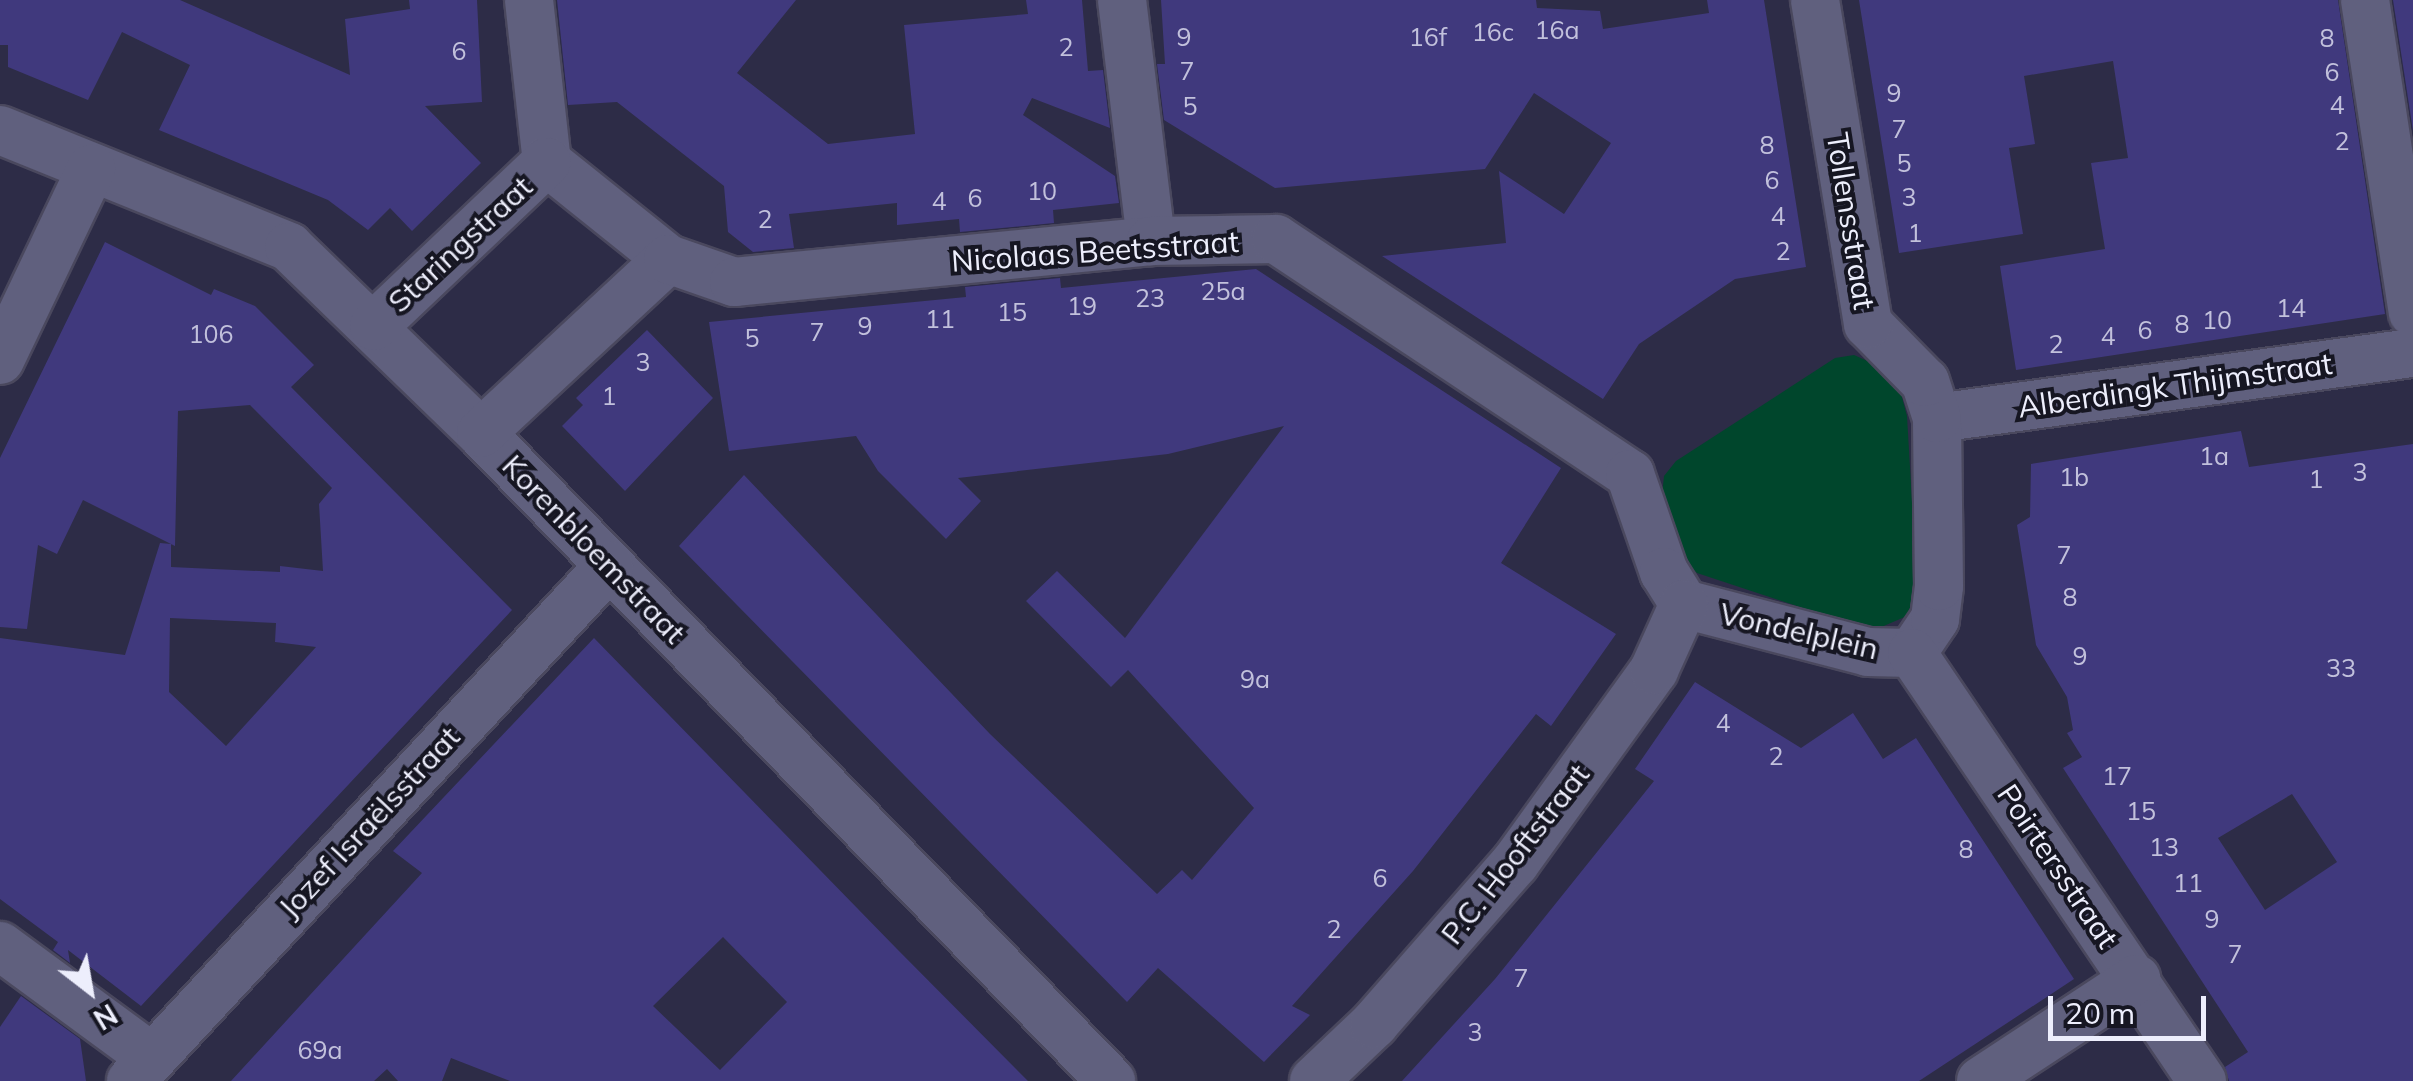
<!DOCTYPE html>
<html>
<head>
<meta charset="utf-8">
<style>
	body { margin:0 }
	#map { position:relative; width:2413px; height:1081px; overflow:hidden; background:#2d2c47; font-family:Mulish,sans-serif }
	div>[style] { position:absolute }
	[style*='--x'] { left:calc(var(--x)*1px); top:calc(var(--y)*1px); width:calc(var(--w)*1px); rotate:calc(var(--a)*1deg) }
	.green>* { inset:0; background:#00462c }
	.building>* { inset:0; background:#40397d }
	.roads { filter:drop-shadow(2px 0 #4a485e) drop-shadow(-2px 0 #4a485e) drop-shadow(0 2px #4a485e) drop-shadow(0 -2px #4a485e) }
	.street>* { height:48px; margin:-24px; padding:0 24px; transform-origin:24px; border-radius:24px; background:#60607e }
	span { translate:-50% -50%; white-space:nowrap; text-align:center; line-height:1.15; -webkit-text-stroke:8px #161622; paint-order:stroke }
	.number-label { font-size:25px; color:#c2c1dc }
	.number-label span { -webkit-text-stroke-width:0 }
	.street-label { font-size:30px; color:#edeefc }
	.north { position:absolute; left:40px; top:941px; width:100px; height:100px; -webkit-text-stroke:8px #161622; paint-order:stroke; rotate:149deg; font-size:28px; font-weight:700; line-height:40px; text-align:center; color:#edeefc }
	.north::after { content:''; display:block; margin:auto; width:35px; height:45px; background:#edeefc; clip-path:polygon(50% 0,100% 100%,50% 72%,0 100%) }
	.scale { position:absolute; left:2048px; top:996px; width:158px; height:45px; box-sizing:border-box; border:5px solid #edeefc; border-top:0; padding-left:12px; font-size:30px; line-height:35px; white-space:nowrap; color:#edeefc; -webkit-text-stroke:8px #161622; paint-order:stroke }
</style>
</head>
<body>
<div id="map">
	<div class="green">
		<i style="clip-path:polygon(1854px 355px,1872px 363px,1899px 386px,1907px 416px,1917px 587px,1907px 616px,1872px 631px,1697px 573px,1683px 560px,1662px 495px,1664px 476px,1676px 461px,1835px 358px)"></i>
	</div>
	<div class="building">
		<i style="clip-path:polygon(0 0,180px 0,350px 75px,345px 19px,410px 9px,409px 0,477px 0,482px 102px,425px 106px,481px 163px,412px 231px,390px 208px,368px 230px,328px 200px,159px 130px,190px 65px,122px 32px,88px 100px,8px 67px,8px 45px,0 45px)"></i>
		<i style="clip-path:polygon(557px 0,796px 0,737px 73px,828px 144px,915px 134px,904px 25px,1028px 14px,1026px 0,1082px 0,1088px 71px,1103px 70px,1110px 128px,1032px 98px,1023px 115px,1115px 176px,1119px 203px,1053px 210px,1054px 223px,960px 232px,959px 219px,897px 225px,897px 203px,789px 214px,794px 248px,753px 252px,728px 232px,724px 186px,617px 102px,568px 105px)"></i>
		<i style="clip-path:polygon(1161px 0,1536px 0,1537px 8px,1600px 11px,1603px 29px,1709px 13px,1707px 0,1764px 0,1806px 267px,1735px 279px,1639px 344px,1603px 399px,1382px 256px,1506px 243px,1499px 171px,1564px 214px,1611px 143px,1534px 93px,1485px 169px,1275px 188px,1164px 120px,1157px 64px,1165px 64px)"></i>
		<i style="clip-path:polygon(1859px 0,2338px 0,2385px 314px,2016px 370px,2000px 266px,2105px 249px,2091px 163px,2128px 158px,2113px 61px,2024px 76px,2035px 144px,2009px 148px,2023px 234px,1899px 253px)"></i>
		<i style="clip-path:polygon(2393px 0,2413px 0,2413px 131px)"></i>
		<i style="clip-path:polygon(evenodd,105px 242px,211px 295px,214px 289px,255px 306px,314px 365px,291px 387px,512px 610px,141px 1006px,68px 950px,70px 963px,53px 950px,58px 942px,0 899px,0 638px,125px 655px,160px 543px,171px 544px,171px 567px,280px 572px,280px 566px,323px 571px,319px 504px,332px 488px,250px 405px,178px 411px,175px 546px,83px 500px,57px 554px,38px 545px,27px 629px,0 627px,0 458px,105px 242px,170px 618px,276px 623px,275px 642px,316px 647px,226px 746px,169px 692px,170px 618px)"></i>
		<i style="clip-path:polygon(1256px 269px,1561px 468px,1501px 563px,1616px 634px,1551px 726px,1536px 714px,1413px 871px,1292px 1006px,1310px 1015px,1264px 1062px,1158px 968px,1127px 1002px,679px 546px,744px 475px,990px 734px,1157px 894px,1182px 870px,1192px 880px,1254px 808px,1128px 670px,1111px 687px,1026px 601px,1057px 571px,1125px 638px,1284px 426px,1168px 454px,958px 478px,981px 501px,946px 539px,878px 471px,856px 436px,729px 451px,709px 322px,966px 297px,965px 287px,1060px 278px,1061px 288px)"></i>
		<i style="clip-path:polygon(647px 330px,713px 398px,625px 491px,562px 426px,583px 405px,576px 398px)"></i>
		<i style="clip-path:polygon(evenodd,2241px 431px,2249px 467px,2413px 444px,2413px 1081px,2229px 1081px,2225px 1067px,2248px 1052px,2063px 768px,2082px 757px,2067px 733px,2073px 730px,2067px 697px,2036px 645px,2017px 525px,2030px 517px,2031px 464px,2241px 431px,2292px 794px,2337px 862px,2265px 910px,2218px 838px,2292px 794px)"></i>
		<i style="clip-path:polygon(evenodd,594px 638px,897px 949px,1028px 1081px,510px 1081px,451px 1058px,442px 1081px,398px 1081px,387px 1069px,374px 1081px,231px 1081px,422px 873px,393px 851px,594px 638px,723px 937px,787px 1002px,720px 1070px,653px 1006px,723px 937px)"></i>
		<i style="clip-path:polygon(1695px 682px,1801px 748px,1853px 713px,1883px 759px,1916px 738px,2074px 979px,1919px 1081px,1402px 1081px,1495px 979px,1654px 781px,1635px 769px)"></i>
		<i style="clip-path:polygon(21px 996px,80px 1039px,86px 1081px,0 1081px,0 1027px)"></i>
	</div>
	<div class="roads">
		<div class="street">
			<i style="--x:529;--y:0;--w:163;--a:83.7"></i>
			<i style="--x:547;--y:162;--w:155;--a:38.7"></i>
			<i style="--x:1122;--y:0;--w:243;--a:83.1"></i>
			<i style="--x:2365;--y:0;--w:316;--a:81.3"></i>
			<i style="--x:0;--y:130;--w:312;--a:22"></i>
			<i style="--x:289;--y:247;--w:267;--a:44.1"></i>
			<i style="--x:481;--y:433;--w:904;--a:45.81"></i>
			<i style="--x:374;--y:326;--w:238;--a:-43.5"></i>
			<i style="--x:0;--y:360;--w:212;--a:-64.5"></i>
			<i style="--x:1937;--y:418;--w:480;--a:-7.8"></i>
			<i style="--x:481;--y:433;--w:255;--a:-42.9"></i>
			<i style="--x:668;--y:259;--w:70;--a:19.2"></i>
			<i style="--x:734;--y:282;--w:419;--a:-5.6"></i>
			<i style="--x:1151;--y:241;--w:125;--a:-0.9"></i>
			<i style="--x:1276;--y:239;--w:425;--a:33.6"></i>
			<i style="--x:1630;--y:474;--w:104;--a:70.9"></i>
			<i style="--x:1664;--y:572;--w:38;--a:58"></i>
			<i style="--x:1684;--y:604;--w:190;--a:14.6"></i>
			<i style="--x:1868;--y:652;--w:44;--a:1.3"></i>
			<i style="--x:1912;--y:653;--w:41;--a:-55.9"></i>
			<i style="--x:1935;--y:619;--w:33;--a:-83"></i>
			<i style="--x:1939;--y:586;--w:168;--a:-90.7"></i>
			<i style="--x:1937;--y:418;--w:38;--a:-108"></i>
			<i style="--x:1925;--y:382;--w:81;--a:-134.5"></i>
			<i style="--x:1868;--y:324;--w:328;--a:-99.3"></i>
			<i style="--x:1912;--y:653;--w:517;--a:55.88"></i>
			<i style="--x:0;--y:946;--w:186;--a:36.3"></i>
			<i style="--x:131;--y:1081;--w:703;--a:-47.13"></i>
			<i style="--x:1314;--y:1081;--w:83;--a:-43.5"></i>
			<i style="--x:1374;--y:1024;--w:214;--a:-48.8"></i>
			<i style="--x:1515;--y:863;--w:238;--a:-54.2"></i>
			<i style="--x:1654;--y:670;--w:72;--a:-65.6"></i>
			<i style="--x:1981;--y:1081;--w:186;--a:-33.3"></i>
		</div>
	</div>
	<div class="number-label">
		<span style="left:1557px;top:30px">16a</span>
		<span style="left:1493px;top:32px">16c</span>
		<span style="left:1184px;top:37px">9</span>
		<span style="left:1428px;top:37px">16f</span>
		<span style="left:2327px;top:38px">8</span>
		<span style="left:1066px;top:47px">2</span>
		<span style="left:459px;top:51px">6</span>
		<span style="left:1187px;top:71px">7</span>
		<span style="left:2332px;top:72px">6</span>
		<span style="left:1894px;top:93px">9</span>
		<span style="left:2337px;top:105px">4</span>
		<span style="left:1190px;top:106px">5</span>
		<span style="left:1899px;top:129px">7</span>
		<span style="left:2342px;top:141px">2</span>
		<span style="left:1767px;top:145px">8</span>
		<span style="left:1904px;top:163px">5</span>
		<span style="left:1772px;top:180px">6</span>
		<span style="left:1042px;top:191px">10</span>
		<span style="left:1909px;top:197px">3</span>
		<span style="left:975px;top:198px">6</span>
		<span style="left:939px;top:201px">4</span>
		<span style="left:1778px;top:216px">4</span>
		<span style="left:765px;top:219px">2</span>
		<span style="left:1915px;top:233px">1</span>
		<span style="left:1783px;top:251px">2</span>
		<span style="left:1223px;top:291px">25a</span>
		<span style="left:1150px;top:298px">23</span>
		<span style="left:1082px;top:306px">19</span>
		<span style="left:2291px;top:308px">14</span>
		<span style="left:1012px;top:312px">15</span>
		<span style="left:940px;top:319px">11</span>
		<span style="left:2217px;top:320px">10</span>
		<span style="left:2182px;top:324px">8</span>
		<span style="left:865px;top:326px">9</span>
		<span style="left:2145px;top:330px">6</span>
		<span style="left:817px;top:332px">7</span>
		<span style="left:211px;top:334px">106</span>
		<span style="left:2108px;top:336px">4</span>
		<span style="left:752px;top:338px">5</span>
		<span style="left:2056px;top:344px">2</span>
		<span style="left:643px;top:362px">3</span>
		<span style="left:609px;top:396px">1</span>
		<span style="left:2214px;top:456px">1a</span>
		<span style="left:2360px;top:472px">3</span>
		<span style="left:2074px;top:477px">1b</span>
		<span style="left:2316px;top:479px">1</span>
		<span style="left:2064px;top:555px">7</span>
		<span style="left:2070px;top:597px">8</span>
		<span style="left:2080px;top:656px">9</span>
		<span style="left:2341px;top:668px">33</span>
		<span style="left:1255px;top:679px">9a</span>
		<span style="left:1723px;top:723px">4</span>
		<span style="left:1776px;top:756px">2</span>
		<span style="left:2117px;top:776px">17</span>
		<span style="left:2141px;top:811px">15</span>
		<span style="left:2164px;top:847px">13</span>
		<span style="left:1966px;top:849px">8</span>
		<span style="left:1380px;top:878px">6</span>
		<span style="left:2188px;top:883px">11</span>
		<span style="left:2212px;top:919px">9</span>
		<span style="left:1334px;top:929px">2</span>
		<span style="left:2235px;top:954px">7</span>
		<span style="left:1521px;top:978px">7</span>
		<span style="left:1475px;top:1032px">3</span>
		<span style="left:320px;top:1050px">69a</span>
	</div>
	<div class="street-label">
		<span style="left:1851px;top:221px;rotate:81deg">Tollensstraat</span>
		<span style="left:460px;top:244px;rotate:-43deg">Staringstraat</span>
		<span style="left:1095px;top:251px;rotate:-4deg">Nicolaas Beetsstraat</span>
		<span style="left:2175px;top:385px;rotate:-8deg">Alberdingk Thijmstraat</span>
		<span style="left:594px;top:549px;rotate:46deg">Korenbloemstraat</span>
		<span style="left:1799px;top:631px;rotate:13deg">Vondelplein</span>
		<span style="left:369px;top:822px;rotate:-47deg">Jozef Israëlsstraat</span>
		<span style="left:1515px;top:854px;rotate:-52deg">P.C. Hooftstraat</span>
		<span style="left:2058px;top:866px;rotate:56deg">Poirtersstraat</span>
	</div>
	<div class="north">N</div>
	<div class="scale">20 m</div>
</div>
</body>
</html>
